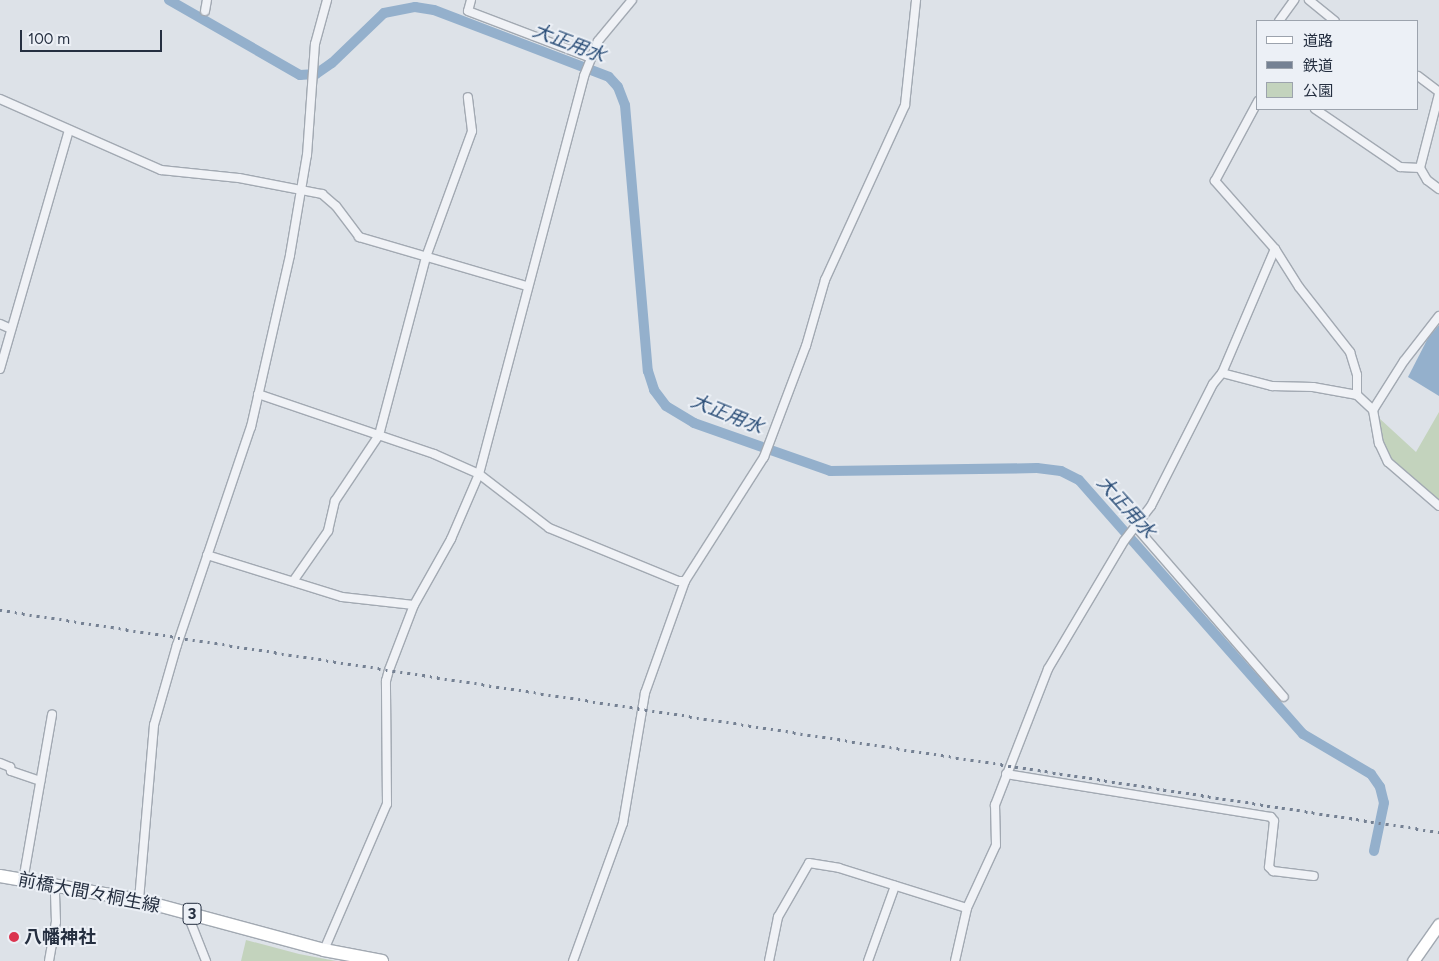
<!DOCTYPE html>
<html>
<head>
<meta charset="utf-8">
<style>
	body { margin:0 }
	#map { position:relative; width:1439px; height:961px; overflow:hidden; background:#dde2e8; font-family:Figtree,"Noto Sans JP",sans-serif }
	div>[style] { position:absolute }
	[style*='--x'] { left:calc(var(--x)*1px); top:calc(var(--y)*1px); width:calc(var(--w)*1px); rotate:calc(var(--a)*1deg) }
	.green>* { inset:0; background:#c3d3bd }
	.water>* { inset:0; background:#94b0cc }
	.canal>* { height:10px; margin:-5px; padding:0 5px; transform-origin:5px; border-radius:5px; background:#94b0cc }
	.roads { filter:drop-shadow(1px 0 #a2a9b2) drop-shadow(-1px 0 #a2a9b2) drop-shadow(0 1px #a2a9b2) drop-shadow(0 -1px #a2a9b2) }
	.street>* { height:8px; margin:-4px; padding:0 4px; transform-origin:4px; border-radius:4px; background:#f0f2f6 }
	.secondary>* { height:11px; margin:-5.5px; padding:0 5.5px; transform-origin:5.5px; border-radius:5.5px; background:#fff }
	.primary>* { height:12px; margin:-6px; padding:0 6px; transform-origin:6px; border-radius:6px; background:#fff }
	.rail>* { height:3px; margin-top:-1.5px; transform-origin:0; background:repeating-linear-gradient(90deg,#758193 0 2.5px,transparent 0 7.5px) }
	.dots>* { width:14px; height:14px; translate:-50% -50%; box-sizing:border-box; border:2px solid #ecf0f6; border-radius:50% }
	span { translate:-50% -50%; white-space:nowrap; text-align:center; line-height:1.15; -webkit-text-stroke:4px #ecf0f6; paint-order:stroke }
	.shield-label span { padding:1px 4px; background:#ecf0f6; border:1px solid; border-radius:4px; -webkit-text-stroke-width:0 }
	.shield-label { font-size:16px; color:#252f40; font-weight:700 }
	.street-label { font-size:18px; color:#252f40 }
	.poi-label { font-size:18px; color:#252f40; font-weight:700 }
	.left { translate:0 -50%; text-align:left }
	.water-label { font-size:19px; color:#2b4e78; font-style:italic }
	.legend { position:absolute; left:1256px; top:20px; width:162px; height:90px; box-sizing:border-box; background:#ecf0f6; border:1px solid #9ca3ad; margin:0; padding:6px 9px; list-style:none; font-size:15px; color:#252f40 }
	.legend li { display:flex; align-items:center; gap:10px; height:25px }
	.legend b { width:25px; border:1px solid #9ca3ad }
	.scale { position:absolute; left:20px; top:30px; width:142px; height:22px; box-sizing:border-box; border:2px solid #252f40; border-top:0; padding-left:6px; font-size:15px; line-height:18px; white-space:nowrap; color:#252f40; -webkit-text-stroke:4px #ecf0f6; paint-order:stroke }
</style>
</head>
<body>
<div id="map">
	<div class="green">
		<i style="clip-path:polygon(1439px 412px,1439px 503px,1391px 460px,1382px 442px,1379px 418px,1416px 452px)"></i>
		<i style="clip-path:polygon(246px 940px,299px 954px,336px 961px,241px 961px)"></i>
	</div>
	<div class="water">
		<i style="clip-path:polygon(1439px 325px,1439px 396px,1408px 377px,1428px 338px)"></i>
	</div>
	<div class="canal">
		<i style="--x:169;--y:0;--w:151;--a:29.8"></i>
		<i style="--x:300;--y:75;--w:16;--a:-4"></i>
		<i style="--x:316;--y:74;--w:19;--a:-35"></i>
		<i style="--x:332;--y:63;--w:72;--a:-43.9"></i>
		<i style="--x:384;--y:13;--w:32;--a:-11"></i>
		<i style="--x:415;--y:7;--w:19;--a:9"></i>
		<i style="--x:434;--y:10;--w:187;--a:20.9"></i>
		<i style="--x:609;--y:77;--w:13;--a:48"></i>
		<i style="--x:618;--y:87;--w:19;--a:69"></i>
		<i style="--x:625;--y:105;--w:267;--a:85.1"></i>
		<i style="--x:648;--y:371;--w:20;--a:72"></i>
		<i style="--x:654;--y:390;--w:20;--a:53"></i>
		<i style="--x:666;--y:406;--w:33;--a:31"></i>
		<i style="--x:694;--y:423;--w:144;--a:19.4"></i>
		<i style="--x:830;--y:471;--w:207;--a:-0.8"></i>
		<i style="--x:1037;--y:468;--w:24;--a:7"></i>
		<i style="--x:1061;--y:471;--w:20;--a:27"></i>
		<i style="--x:1079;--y:480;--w:339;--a:48.6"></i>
		<i style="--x:1303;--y:734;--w:79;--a:30.5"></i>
		<i style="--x:1371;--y:774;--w:16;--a:55"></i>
		<i style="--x:1380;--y:787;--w:16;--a:76"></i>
		<i style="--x:1384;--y:803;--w:49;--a:101.8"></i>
	</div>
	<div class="roads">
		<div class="street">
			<i style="--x:471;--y:0;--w:11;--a:105"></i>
			<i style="--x:468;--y:11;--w:132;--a:20.9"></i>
			<i style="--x:1309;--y:0;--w:33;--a:39"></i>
			<i style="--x:205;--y:11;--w:11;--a:-80"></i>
			<i style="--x:1279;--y:21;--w:26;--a:-54"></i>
			<i style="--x:1418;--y:76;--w:26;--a:37"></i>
			<i style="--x:1439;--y:94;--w:76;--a:104.4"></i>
			<i style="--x:1420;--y:168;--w:14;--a:60"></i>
			<i style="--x:1427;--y:180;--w:15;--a:37"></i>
			<i style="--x:0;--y:99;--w:176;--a:23.8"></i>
			<i style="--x:161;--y:170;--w:78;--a:5.9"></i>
			<i style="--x:239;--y:178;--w:85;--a:10.9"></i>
			<i style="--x:322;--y:194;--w:18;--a:41"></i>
			<i style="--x:336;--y:206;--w:39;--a:53"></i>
			<i style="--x:359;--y:237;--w:175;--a:16.3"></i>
			<i style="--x:1315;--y:109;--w:103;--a:34.3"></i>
			<i style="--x:1400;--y:167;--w:20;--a:3"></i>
			<i style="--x:1275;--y:249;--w:45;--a:57.7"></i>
			<i style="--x:1299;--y:287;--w:83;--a:51.9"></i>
			<i style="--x:1350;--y:352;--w:24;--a:73"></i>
			<i style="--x:1357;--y:375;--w:20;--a:90"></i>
			<i style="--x:0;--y:324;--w:12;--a:24"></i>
			<i style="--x:0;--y:369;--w:249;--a:-73.9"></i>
			<i style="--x:1222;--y:373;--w:52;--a:14.6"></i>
			<i style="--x:1272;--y:386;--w:41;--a:1.4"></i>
			<i style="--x:1313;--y:387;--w:45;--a:10.3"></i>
			<i style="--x:1357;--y:395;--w:22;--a:43"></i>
			<i style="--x:1373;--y:410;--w:34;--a:80"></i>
			<i style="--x:1379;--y:443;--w:21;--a:65"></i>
			<i style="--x:1388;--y:462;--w:67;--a:40.8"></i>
			<i style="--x:258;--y:394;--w:186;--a:18.8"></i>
			<i style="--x:434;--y:454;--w:49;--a:24"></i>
			<i style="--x:479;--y:474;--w:88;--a:37.6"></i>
			<i style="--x:549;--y:528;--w:139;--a:22.3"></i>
			<i style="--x:678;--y:581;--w:7;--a:0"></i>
			<i style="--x:1373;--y:410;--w:58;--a:-57.7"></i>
			<i style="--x:1404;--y:361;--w:57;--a:-52.1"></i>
			<i style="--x:1136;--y:527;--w:225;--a:49"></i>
			<i style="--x:207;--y:555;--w:141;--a:17.3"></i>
			<i style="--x:342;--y:597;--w:72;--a:6.3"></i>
			<i style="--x:294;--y:580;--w:60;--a:-55.2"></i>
			<i style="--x:328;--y:531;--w:31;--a:-77"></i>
			<i style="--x:335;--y:501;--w:79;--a:-56.3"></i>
			<i style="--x:379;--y:435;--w:184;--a:-75.2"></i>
			<i style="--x:426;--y:257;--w:134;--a:-69.9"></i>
			<i style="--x:472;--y:131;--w:34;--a:-97"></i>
			<i style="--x:0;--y:763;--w:11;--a:22"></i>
			<i style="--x:10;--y:767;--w:4;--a:76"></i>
			<i style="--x:11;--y:771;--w:31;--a:19"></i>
			<i style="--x:1006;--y:774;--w:268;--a:9.2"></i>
			<i style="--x:1271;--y:817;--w:5;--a:53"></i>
			<i style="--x:1274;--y:821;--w:46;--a:96.2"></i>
			<i style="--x:1269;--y:867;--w:6;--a:45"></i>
			<i style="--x:1273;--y:871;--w:41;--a:7"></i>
			<i style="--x:23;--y:881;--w:169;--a:-80.1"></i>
			<i style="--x:139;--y:900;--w:176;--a:-85.1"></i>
			<i style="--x:154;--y:725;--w:83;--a:-74"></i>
			<i style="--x:177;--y:645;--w:230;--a:-71.3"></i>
			<i style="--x:251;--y:427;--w:176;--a:-77.2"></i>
			<i style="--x:290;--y:255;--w:101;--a:-80.4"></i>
			<i style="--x:307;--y:155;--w:111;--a:-85.9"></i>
			<i style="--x:315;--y:44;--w:46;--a:-74.7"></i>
			<i style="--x:187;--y:913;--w:52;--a:68.4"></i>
			<i style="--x:324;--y:950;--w:159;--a:-66.7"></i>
			<i style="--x:387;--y:804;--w:123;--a:-90.5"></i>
			<i style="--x:386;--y:681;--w:11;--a:-75"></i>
			<i style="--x:389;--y:670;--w:70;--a:-69"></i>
			<i style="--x:414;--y:605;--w:76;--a:-60.7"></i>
			<i style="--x:451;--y:539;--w:71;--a:-66.7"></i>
			<i style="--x:479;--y:474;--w:412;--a:-75.2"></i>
			<i style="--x:584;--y:76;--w:38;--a:-68"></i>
			<i style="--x:598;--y:41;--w:53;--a:-50.3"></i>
			<i style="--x:49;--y:961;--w:40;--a:-80"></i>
			<i style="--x:56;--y:922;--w:35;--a:-92"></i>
			<i style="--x:573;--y:961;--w:147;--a:-70.1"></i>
			<i style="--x:623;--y:823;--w:132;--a:-80.4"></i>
			<i style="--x:645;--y:693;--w:119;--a:-70.3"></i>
			<i style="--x:685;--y:581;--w:147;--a:-57.5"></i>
			<i style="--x:764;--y:457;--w:119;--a:-69.3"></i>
			<i style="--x:806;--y:346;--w:69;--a:-73.9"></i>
			<i style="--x:825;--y:280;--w:192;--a:-65.4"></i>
			<i style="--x:905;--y:105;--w:106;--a:-84"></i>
			<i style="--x:769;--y:961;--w:45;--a:-78.4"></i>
			<i style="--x:778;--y:917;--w:62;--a:-60.1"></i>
			<i style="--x:809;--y:863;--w:30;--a:9"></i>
			<i style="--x:839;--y:868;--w:134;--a:17.4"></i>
			<i style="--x:868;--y:961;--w:80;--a:-70.2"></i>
			<i style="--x:955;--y:961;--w:54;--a:-77.2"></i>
			<i style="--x:967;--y:908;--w:69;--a:-65.3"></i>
			<i style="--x:996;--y:845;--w:40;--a:-91.4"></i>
			<i style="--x:995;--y:805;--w:146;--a:-68.7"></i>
			<i style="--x:1048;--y:669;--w:149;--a:-59.3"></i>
			<i style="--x:1124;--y:541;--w:44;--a:-52.4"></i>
			<i style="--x:1151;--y:506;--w:137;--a:-63.1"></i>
			<i style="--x:1213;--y:384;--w:14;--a:-51"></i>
			<i style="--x:1222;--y:373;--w:135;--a:-66.9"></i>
			<i style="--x:1275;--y:249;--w:91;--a:-131.4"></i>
			<i style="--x:1215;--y:181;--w:91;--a:-61.7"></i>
		</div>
		<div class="secondary">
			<i style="--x:1413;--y:961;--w:45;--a:-54.9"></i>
		</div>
		<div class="primary">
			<i style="--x:0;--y:876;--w:141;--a:9.8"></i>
			<i style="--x:139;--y:900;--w:192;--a:15.1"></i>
			<i style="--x:324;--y:950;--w:59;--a:10.7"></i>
		</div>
	</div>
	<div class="rail">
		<i style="--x:0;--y:610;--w:1456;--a:8.77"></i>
	</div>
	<div class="dots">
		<i style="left:14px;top:937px;background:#db344f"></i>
	</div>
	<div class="shield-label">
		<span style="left:192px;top:914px">3</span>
	</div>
	<div class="street-label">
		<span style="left:89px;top:893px;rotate:11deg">前橋大間々桐生線</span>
	</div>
	<div class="poi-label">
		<span class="left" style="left:24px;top:937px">八幡神社</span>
	</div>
	<div class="water-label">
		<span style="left:569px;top:43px;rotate:21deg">大正用水</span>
		<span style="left:727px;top:414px;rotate:22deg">大正用水</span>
		<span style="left:1126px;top:507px;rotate:48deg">大正用水</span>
	</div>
	<ul class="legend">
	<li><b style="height:6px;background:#fff"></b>道路</li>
	<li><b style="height:6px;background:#758193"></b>鉄道</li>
	<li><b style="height:14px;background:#c3d3bd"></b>公園</li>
	</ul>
	<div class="scale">100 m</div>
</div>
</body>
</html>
